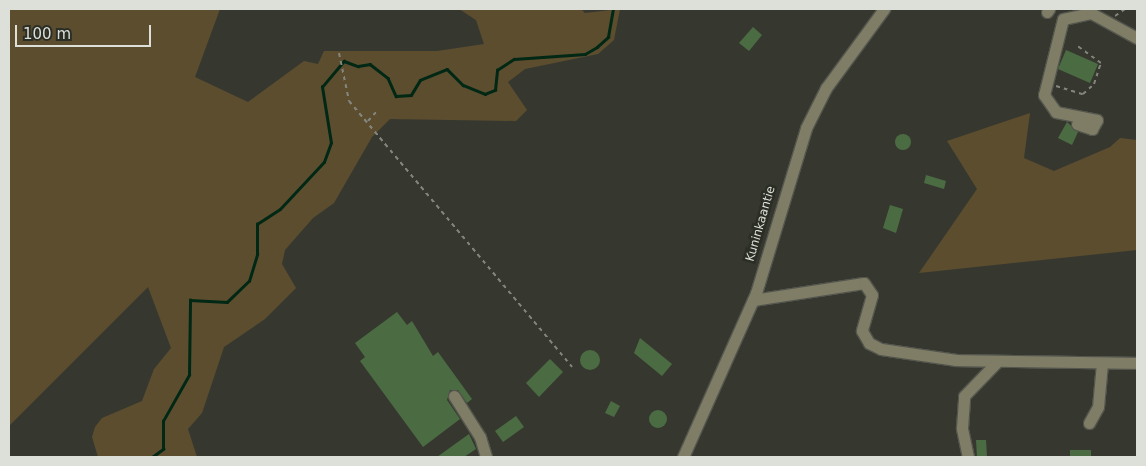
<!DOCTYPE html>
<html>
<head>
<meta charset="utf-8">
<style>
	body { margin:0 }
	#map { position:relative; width:1146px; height:466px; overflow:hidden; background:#36382f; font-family:"DejaVu Sans",sans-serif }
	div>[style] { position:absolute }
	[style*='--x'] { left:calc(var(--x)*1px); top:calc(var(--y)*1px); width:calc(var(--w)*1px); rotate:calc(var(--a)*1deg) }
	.green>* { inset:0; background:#5c4d2f }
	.stream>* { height:2.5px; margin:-1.25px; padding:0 1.25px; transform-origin:1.25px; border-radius:1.25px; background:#002815 }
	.building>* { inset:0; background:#4b6c43 }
	.round { border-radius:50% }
	.path>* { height:2px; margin-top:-1px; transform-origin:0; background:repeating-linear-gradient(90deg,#84867e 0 4px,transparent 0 8px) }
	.roads { filter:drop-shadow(1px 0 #54564e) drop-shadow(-1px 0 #54564e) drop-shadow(0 1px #54564e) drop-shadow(0 -1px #54564e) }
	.minor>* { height:11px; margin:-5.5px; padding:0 5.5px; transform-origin:5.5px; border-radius:5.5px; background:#7f7d66 }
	span { translate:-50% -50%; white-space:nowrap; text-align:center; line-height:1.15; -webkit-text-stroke:5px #2b2e25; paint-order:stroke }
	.street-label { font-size:12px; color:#dddfd9 }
	.frame { position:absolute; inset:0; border:10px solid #dddfd9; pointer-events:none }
	.scale { position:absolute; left:15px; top:25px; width:136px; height:22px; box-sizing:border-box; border:2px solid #dddfd9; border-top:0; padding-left:6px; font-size:15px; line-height:18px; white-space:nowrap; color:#dddfd9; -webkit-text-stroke:4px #2b2e25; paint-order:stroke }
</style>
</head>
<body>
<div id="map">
	<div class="green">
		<i style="clip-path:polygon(9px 9px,220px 9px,195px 77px,248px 102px,304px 61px,318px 64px,324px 51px,437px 51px,484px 44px,476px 20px,459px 9px,581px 9px,585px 13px,620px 9px,614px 40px,598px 54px,525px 69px,508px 82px,527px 110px,516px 121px,390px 119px,372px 137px,334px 203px,313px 218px,285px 250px,282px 264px,296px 288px,265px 319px,224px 347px,202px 413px,188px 429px,197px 457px,98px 457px,92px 437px,95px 427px,102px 418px,142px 401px,154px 369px,171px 348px,148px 287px,9px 426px)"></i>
		<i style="clip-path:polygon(1030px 113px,1024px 158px,1054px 171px,1110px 147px,1120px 138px,1137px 140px,1137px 250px,919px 273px,977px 189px,947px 141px)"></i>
	</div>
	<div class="stream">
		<i style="--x:152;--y:457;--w:14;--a:-36"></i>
		<i style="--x:163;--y:449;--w:28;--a:-90"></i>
		<i style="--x:163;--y:421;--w:53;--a:-60.5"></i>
		<i style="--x:189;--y:375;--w:75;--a:-89.2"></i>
		<i style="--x:190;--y:300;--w:37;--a:3"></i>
		<i style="--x:227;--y:302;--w:30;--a:-44"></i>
		<i style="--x:249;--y:281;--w:28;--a:-73"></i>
		<i style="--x:257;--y:254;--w:30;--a:-90"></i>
		<i style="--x:257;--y:224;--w:27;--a:-33"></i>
		<i style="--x:280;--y:209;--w:64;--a:-46.9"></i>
		<i style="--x:324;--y:162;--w:20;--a:-70"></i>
		<i style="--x:331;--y:143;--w:57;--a:-99.1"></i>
		<i style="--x:322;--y:87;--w:34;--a:-50"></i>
		<i style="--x:344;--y:61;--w:15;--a:20"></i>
		<i style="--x:358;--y:66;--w:12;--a:-9"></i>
		<i style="--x:370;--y:64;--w:23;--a:38"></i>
		<i style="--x:388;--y:78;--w:20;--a:66"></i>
		<i style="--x:396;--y:96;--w:15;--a:-4"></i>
		<i style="--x:411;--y:95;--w:17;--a:-59"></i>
		<i style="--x:420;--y:80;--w:29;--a:-22"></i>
		<i style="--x:447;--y:69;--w:23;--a:45"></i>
		<i style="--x:463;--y:85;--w:24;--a:22"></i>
		<i style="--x:485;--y:94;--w:11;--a:-22"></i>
		<i style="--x:495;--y:90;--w:20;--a:-84"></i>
		<i style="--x:497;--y:70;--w:20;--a:-33"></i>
		<i style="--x:514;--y:59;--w:71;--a:-4"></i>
		<i style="--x:585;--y:54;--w:14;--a:-30"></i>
		<i style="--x:597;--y:47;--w:15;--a:-42"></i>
		<i style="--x:608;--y:37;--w:28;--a:-80"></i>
	</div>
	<div class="building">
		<i style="clip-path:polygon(753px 27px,762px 35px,749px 51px,739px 43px)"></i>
		<i style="clip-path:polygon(1066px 50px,1098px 64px,1090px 83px,1058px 69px)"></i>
		<i style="clip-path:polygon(1067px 122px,1078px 132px,1072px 145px,1058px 138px)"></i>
		<i class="round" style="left:895px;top:134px;width:16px;height:16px"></i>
		<i style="clip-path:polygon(926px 175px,946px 181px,944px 189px,924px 183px)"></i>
		<i style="clip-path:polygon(890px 205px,903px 209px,896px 233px,883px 228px)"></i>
		<i style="clip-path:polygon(397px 312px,407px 325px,412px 321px,433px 356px,438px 352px,472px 399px,467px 403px,458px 390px,450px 390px,447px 400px,460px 419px,423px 447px,360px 361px,365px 357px,355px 343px)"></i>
		<i style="clip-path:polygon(640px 338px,672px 364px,662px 376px,634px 353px)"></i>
		<i class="round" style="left:580px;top:350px;width:20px;height:20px"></i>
		<i style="clip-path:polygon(550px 359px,563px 372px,539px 397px,526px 383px)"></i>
		<i style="clip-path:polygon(611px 401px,620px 406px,614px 417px,605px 413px)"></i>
		<i class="round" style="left:649px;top:410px;width:18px;height:18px"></i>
		<i style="clip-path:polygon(516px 416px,524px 427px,503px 442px,495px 431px)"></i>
		<i style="clip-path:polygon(469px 434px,476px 449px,464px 457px,437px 457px)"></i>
		<i style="clip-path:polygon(976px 440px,986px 440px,987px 457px,977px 457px)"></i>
		<i style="clip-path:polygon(1070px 450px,1091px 450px,1091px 457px,1070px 457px)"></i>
	</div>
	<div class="path">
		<i style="--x:1115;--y:16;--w:12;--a:-35"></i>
		<i style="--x:339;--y:53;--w:49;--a:78.2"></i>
		<i style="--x:349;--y:101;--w:347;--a:50"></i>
		<i style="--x:1056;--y:86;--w:28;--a:17"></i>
		<i style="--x:1083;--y:94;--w:15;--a:-42"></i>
		<i style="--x:1094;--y:84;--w:22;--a:-72"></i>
		<i style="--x:1101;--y:63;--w:29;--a:-144"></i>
		<i style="--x:368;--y:121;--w:15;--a:-48"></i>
	</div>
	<div class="roads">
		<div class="minor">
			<i style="--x:1047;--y:12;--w:4;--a:-56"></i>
			<i style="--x:1077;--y:124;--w:16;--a:18"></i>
			<i style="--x:1092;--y:129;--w:10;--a:-61"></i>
			<i style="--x:1097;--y:120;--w:42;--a:-169"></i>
			<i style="--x:1056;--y:112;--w:21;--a:-125"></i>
			<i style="--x:1044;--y:95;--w:78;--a:-76"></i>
			<i style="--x:1063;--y:19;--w:29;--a:-12"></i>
			<i style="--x:1091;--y:13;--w:52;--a:28.5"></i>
			<i style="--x:753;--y:300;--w:112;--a:-8.7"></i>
			<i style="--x:864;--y:283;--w:14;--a:56"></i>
			<i style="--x:872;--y:295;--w:37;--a:106"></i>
			<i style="--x:862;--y:331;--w:14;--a:60"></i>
			<i style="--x:869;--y:343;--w:13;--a:27"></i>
			<i style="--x:881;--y:349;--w:76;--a:8.3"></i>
			<i style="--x:956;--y:360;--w:181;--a:0.9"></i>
			<i style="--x:454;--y:396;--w:49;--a:57.6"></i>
			<i style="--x:480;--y:437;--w:21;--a:73"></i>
			<i style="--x:1089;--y:423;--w:18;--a:-61"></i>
			<i style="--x:1098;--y:407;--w:44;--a:-84.8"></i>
			<i style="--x:683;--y:457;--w:180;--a:-66"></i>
			<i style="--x:756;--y:293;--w:172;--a:-73.1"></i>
			<i style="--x:806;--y:128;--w:45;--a:-63.4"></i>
			<i style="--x:826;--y:88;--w:98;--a:-53.7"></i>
			<i style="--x:968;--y:457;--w:30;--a:-102"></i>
			<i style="--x:962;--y:428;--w:32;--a:-86"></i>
			<i style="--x:964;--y:396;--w:47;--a:-45.9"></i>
		</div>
	</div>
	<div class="street-label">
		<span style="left:761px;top:224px;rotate:-74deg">Kuninkaantie</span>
	</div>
	<div class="frame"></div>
	<div class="scale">100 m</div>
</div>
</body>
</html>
